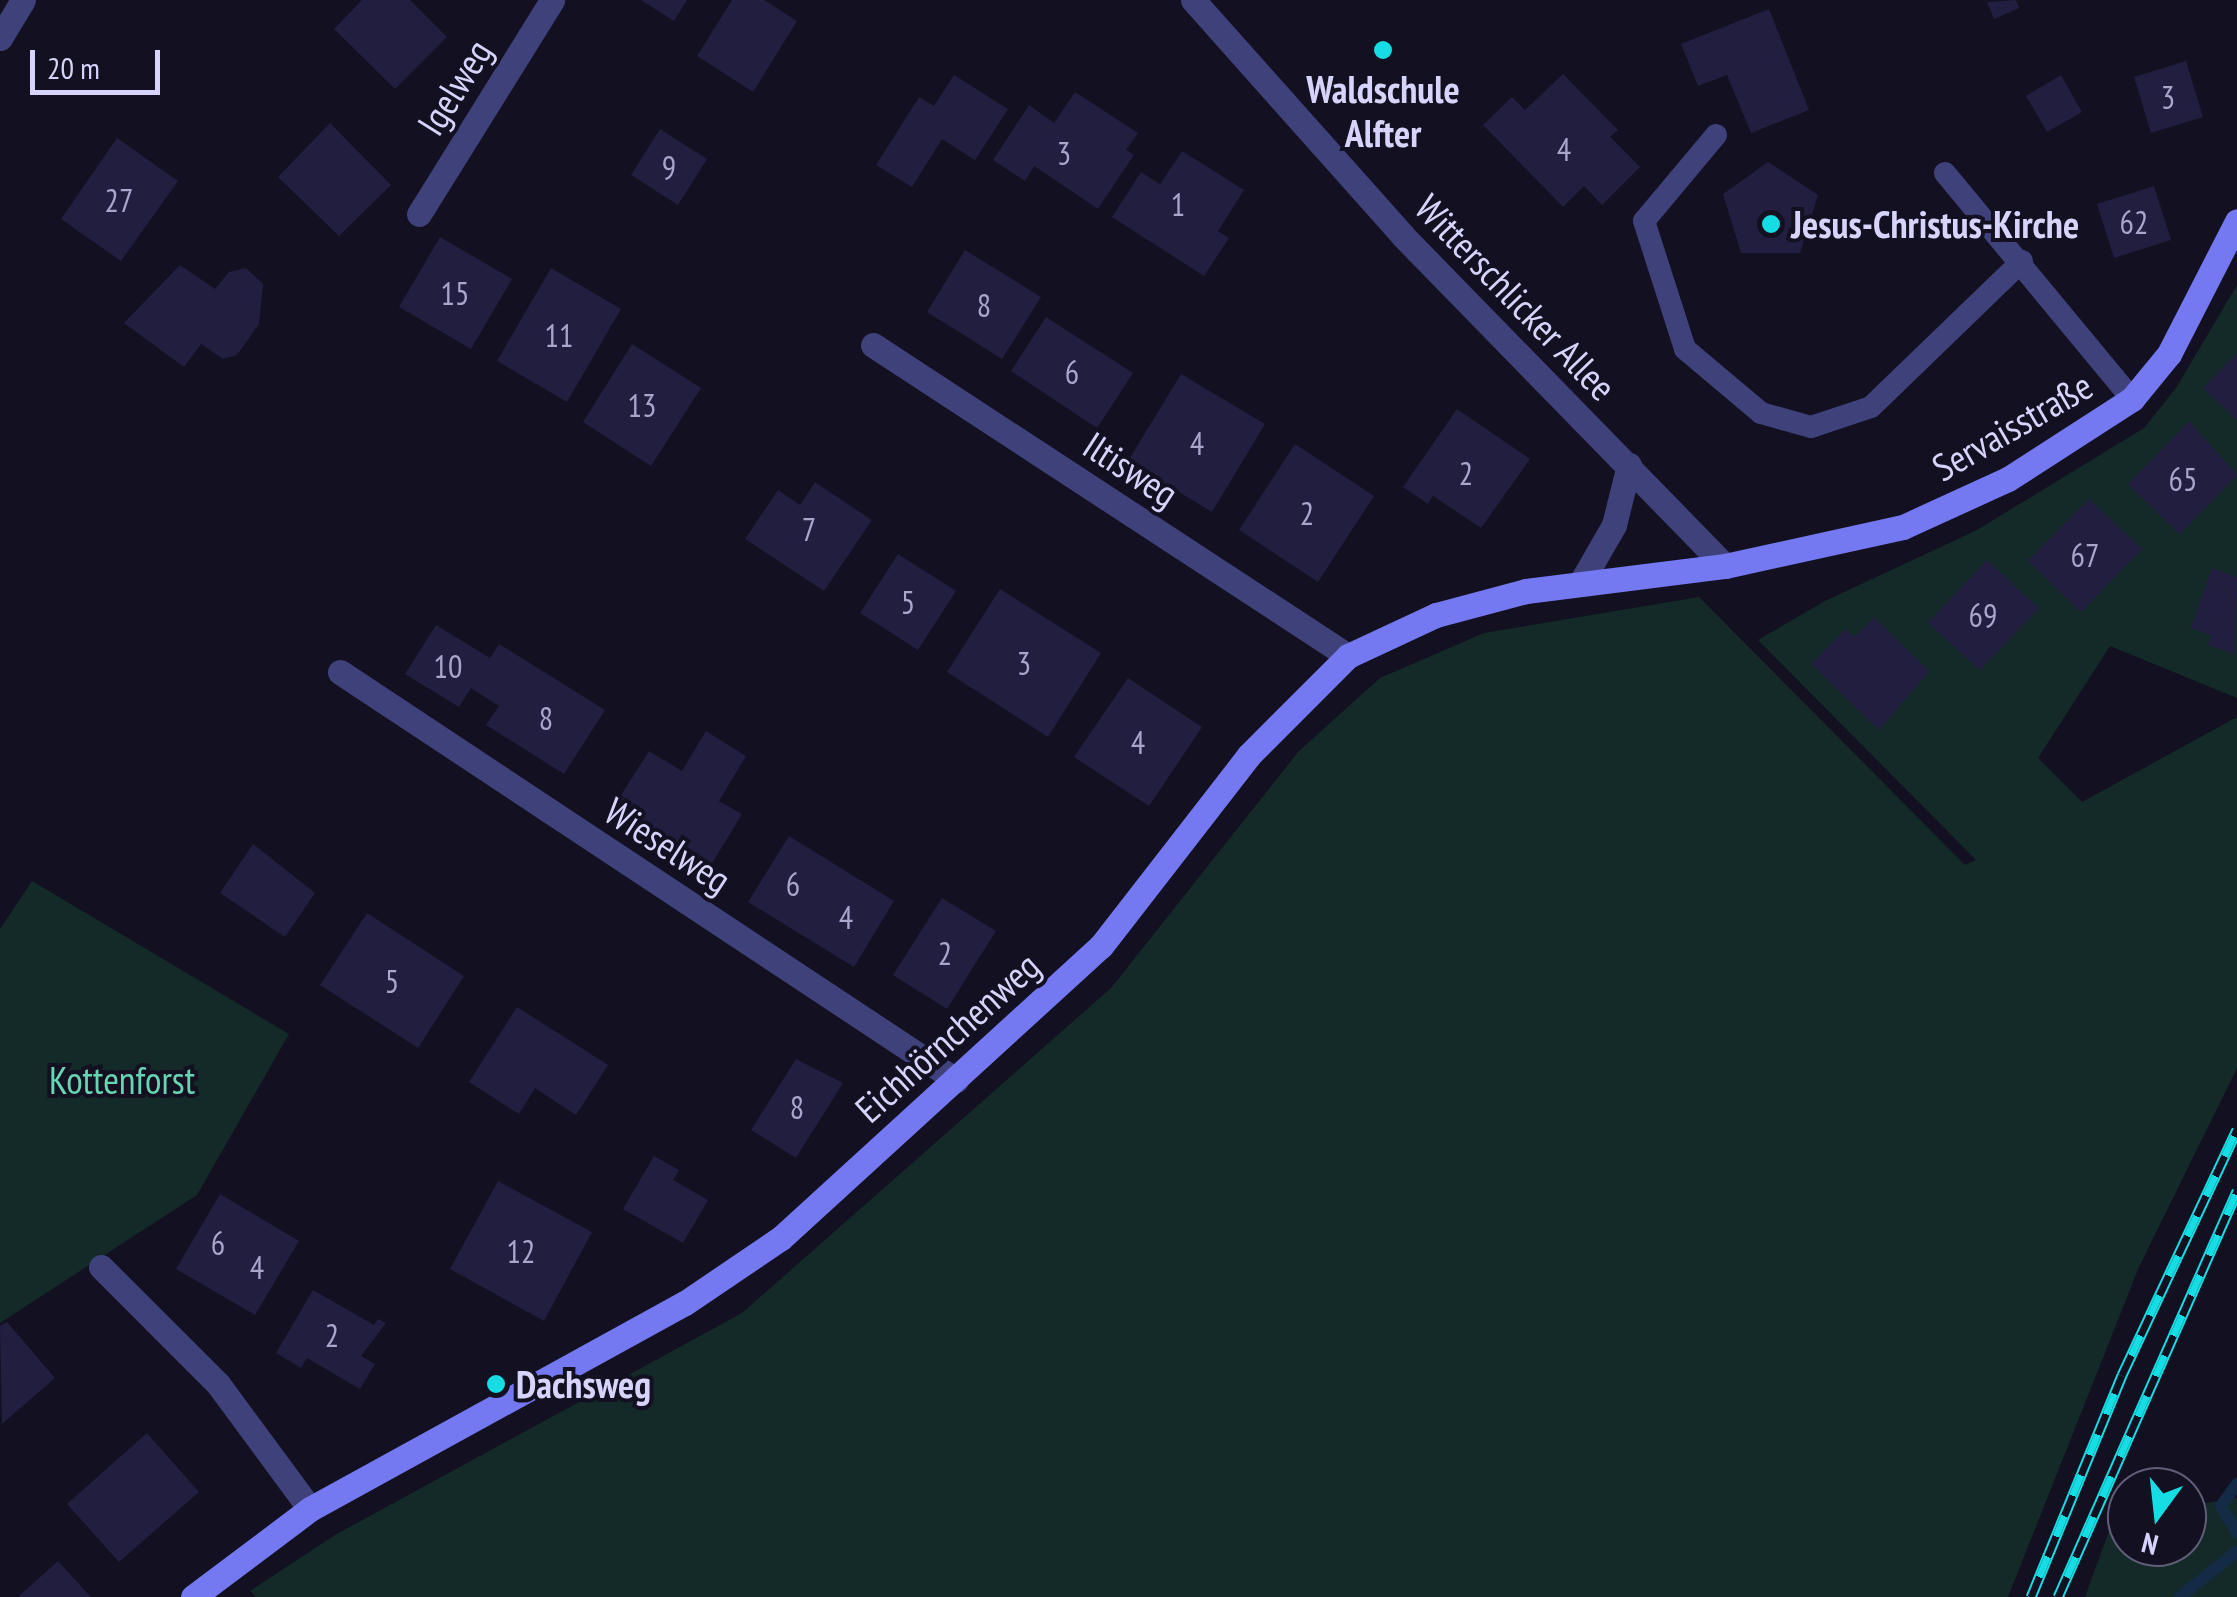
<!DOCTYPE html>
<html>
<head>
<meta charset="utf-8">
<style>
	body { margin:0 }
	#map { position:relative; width:2237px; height:1597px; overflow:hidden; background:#121021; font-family:"PT Sans Narrow",sans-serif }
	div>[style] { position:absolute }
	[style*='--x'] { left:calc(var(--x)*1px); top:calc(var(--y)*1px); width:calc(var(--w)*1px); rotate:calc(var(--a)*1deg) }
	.green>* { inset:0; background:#132a28 }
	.stream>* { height:12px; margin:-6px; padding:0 6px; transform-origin:6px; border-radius:6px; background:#142b46 }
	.building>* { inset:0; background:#221e40 }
	.lane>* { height:22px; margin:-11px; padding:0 11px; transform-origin:11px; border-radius:11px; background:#3f417b }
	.street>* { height:25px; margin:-12.5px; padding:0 12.5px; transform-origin:12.5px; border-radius:12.5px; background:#3f417b }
	.secondary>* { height:25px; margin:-12.5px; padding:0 12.5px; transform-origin:12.5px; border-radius:12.5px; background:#7479f1 }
	.rail>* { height:11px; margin-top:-5.5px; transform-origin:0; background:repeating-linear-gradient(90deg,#121021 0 22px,#16dde4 0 44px); box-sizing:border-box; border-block:2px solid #16dde4 }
	.dots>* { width:28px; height:28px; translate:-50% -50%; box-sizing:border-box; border:5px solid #121021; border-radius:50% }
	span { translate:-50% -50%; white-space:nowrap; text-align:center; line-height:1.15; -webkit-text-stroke:8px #121021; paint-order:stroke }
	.number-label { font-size:32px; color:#a9a6cc }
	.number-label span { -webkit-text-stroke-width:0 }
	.street-label { font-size:38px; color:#d6d4fb }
	.poi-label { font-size:38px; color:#d6d4fb; font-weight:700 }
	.left { translate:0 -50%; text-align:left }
	.park-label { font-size:38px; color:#67d4b2 }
	.north { position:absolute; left:2107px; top:1467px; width:100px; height:100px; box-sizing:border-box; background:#121021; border:2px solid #605e78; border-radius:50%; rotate:195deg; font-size:28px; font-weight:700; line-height:40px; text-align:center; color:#d6d4fb }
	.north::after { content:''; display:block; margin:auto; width:35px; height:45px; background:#16dde4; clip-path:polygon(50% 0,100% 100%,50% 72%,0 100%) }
	.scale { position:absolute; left:30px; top:50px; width:130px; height:45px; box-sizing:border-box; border:5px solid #d6d4fb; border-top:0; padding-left:12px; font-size:30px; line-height:35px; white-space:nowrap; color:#d6d4fb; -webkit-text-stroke:8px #121021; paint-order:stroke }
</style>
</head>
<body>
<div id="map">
	<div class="green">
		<i style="clip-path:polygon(2237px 285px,2237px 698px,2110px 646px,2038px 758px,2082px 802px,2237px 717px,2237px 1068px,2139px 1267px,2008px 1597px,256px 1597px,250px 1591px,335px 1535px,742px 1313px,1111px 988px,1299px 751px,1380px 678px,1484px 633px,1699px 597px,1965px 865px,1976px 860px,1758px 640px,1825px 601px,1977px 530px,2144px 428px,2176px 388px)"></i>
		<i style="clip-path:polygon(32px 881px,289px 1034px,197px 1195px,0 1323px,0 929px)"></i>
		<i style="clip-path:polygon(2237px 1498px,2237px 1597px,2085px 1597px,2114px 1517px,2127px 1515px,2127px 1547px,2187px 1547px,2187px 1506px)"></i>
	</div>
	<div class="stream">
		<i style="--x:2237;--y:1484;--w:27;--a:126"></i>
		<i style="--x:2221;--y:1506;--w:31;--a:59"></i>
		<i style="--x:2180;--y:1597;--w:73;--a:-38.9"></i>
	</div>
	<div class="building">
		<i style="clip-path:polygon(362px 0,410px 0,447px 37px,395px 89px,334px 29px)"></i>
		<i style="clip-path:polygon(641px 0,687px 0,674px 21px)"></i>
		<i style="clip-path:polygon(732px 0,764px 0,797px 21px,753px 92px,697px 56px)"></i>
		<i style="clip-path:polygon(2016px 0,2019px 8px,1994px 19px,1987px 2px)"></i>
		<i style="clip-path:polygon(1769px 9px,1809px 110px,1751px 133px,1727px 75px,1698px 86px,1681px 44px)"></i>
		<i style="clip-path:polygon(2186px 61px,2203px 117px,2151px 133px,2134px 77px)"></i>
		<i style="clip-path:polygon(1563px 74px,1618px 130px,1610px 137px,1640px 167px,1602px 205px,1584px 186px,1563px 207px,1483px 125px,1512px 97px,1525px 110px)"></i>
		<i style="clip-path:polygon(954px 75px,1008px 109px,975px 160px,942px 139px,912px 187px,876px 165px,919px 97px,934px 106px)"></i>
		<i style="clip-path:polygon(2061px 75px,2082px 112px,2047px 132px,2026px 96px)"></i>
		<i style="clip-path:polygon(1075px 92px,1138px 133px,1126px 150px,1134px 155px,1098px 209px,1034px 166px,1025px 181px,993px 160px,1029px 105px,1054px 123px)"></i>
		<i style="clip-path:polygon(330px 123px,391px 185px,339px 236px,278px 177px)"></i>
		<i style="clip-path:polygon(660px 129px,707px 159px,678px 205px,631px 175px)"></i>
		<i style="clip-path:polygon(117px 138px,178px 181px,121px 261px,61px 219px)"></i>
		<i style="clip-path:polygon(1182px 151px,1244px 190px,1218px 231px,1229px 238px,1204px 276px,1112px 217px,1141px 172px,1160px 184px)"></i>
		<i style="clip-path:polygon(1768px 162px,1818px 195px,1800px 253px,1741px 253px,1723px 194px)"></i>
		<i style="clip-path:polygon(2154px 186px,2171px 240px,2114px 258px,2097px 204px)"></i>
		<i style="clip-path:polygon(440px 237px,512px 279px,471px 349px,399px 307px)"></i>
		<i style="clip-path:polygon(965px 250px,1041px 297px,1002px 359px,927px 312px)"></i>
		<i style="clip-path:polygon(180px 265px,215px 289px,229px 272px,246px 268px,263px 284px,259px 324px,237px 355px,223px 359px,201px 344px,184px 367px,124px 323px)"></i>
		<i style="clip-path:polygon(551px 268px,621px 309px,567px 402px,497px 361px)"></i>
		<i style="clip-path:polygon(1046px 317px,1133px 373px,1097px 428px,1011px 371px)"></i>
		<i style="clip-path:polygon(632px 344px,701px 388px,651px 466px,583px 422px)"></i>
		<i style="clip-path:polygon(2237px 353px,2237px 420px,2203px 388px)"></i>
		<i style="clip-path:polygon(1181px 374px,1265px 424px,1212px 512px,1128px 461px)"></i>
		<i style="clip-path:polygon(1457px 409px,1530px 459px,1481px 528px,1433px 496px,1428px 504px,1403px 487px)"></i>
		<i style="clip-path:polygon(2189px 421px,2237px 475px,2180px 534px,2128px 484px)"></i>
		<i style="clip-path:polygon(1295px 444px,1374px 496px,1318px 582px,1239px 530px)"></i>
		<i style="clip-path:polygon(815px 482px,872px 520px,824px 591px,745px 539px,778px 490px,800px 505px)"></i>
		<i style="clip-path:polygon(2089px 499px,2142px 549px,2081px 612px,2028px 561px)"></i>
		<i style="clip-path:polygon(898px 554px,956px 591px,918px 650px,860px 613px)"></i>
		<i style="clip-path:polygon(1987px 560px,2039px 608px,1980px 670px,1928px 623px)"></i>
		<i style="clip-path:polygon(2212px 568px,2237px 577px,2234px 654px,2208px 645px,2211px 635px,2191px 628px)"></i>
		<i style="clip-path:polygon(1000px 589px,1101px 653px,1048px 737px,947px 672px)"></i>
		<i style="clip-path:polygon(1874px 617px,1929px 671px,1879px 730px,1811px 664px,1845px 629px,1854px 637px)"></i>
		<i style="clip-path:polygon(436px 625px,490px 658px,499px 644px,605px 710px,564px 774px,486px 725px,499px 706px,471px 688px,459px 707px,405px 674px)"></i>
		<i style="clip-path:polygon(1128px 678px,1202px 727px,1149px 806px,1074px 757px)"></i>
		<i style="clip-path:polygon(706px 731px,746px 756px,719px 801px,742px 814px,711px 865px,614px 806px,649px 751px,682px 771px)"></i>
		<i style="clip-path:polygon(789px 836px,894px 901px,854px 967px,748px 902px)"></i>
		<i style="clip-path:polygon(253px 844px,315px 893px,285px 937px,220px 893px)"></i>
		<i style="clip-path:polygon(942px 898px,996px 931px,947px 1009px,893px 975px)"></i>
		<i style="clip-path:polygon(367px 913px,464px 976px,418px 1048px,320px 985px)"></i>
		<i style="clip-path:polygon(517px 1007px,608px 1065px,576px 1115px,535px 1088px,519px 1114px,469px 1082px)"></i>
		<i style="clip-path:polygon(796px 1059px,843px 1083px,796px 1158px,751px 1130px)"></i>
		<i style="clip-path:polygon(654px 1156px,679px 1170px,673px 1180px,708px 1200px,683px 1243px,623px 1209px)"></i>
		<i style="clip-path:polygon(498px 1181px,592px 1232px,544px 1321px,450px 1269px)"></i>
		<i style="clip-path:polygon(220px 1194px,299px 1241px,255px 1315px,176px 1269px)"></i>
		<i style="clip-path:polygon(313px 1290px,374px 1325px,378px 1319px,386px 1323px,361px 1356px,375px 1364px,360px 1389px,307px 1358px,301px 1368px,276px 1353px)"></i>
		<i style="clip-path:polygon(7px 1322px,55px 1378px,2px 1424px,0 1326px)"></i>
		<i style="clip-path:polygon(147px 1433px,199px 1492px,119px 1562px,67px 1504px)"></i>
		<i style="clip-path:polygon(58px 1561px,91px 1597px,18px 1597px)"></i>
	</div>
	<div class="lane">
		<i style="--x:1716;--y:135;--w:112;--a:129.9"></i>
		<i style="--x:1644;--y:221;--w:134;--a:72.2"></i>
		<i style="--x:1685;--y:349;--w:99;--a:40.1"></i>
		<i style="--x:1761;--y:413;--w:52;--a:15.6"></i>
		<i style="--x:1811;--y:427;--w:63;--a:-18.4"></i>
		<i style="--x:1871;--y:407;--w:210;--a:-44"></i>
		<i style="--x:1945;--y:173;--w:293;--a:50.4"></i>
	</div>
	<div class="street">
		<i style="--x:1193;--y:0;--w:316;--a:48.3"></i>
		<i style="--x:1403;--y:236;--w:461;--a:45.7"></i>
		<i style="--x:0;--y:38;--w:44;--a:-58.8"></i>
		<i style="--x:419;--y:214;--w:252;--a:-58.1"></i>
		<i style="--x:873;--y:345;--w:568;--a:33.21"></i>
		<i style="--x:1580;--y:584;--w:68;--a:-60"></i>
		<i style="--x:1614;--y:525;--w:62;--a:-76"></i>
		<i style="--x:340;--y:672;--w:739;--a:33.52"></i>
		<i style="--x:101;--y:1267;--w:165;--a:45"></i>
		<i style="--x:218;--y:1384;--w:155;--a:53.6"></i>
	</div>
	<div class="secondary">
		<i style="--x:193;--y:1597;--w:146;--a:-36.9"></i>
		<i style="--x:310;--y:1509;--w:428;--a:-28.8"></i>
		<i style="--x:685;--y:1303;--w:116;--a:-34.1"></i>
		<i style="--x:781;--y:1238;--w:433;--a:-42.4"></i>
		<i style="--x:1101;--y:946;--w:242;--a:-52.2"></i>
		<i style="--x:1249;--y:755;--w:140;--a:-45"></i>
		<i style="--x:1348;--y:656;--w:97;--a:-25"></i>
		<i style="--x:1436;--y:615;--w:93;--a:-14.9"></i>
		<i style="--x:1526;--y:591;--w:201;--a:-7.2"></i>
		<i style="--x:1725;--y:566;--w:182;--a:-12.4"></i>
		<i style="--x:1903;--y:527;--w:115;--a:-24.6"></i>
		<i style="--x:2008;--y:479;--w:148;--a:-32.8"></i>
		<i style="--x:2132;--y:399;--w:58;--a:-50.6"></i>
		<i style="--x:2169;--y:354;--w:149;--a:-62.9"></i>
	</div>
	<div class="rail">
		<i style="--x:2031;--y:1597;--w:240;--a:-67.7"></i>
		<i style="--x:2122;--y:1375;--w:271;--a:-64.9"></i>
		<i style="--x:2058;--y:1597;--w:444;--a:-66.2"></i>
	</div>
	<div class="dots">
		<i style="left:1383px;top:50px;background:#16dde4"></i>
		<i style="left:1771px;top:224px;background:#16dde4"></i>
		<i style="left:496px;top:1384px;background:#16dde4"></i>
	</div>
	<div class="number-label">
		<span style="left:2168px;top:97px">3</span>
		<span style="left:1564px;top:149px">4</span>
		<span style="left:1064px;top:153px">3</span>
		<span style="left:669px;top:167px">9</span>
		<span style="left:119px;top:200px">27</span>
		<span style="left:1178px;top:204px">1</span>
		<span style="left:2134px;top:222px">62</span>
		<span style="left:455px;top:293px">15</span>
		<span style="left:984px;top:305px">8</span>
		<span style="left:559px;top:335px">11</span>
		<span style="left:1072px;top:372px">6</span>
		<span style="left:642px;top:405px">13</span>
		<span style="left:1197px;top:443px">4</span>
		<span style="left:1466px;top:473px">2</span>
		<span style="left:2183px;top:479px">65</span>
		<span style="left:1307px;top:513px">2</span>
		<span style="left:809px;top:529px">7</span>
		<span style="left:2085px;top:555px">67</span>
		<span style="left:908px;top:602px">5</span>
		<span style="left:1983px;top:615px">69</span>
		<span style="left:1024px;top:663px">3</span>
		<span style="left:448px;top:666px">10</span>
		<span style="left:546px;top:718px">8</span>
		<span style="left:1138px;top:742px">4</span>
		<span style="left:793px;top:884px">6</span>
		<span style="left:846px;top:917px">4</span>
		<span style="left:945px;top:953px">2</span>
		<span style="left:392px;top:981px">5</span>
		<span style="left:797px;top:1107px">8</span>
		<span style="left:218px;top:1243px">6</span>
		<span style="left:521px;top:1251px">12</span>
		<span style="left:257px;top:1267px">4</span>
		<span style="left:332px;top:1335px">2</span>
	</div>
	<div class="street-label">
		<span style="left:454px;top:87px;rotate:-58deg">Igelweg</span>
		<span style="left:1516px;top:297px;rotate:46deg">Witterschlicker Allee</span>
		<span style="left:2012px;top:426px;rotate:-30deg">Servaisstraße</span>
		<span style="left:1131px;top:469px;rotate:33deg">Iltisweg</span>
		<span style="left:668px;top:845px;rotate:33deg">Wieselweg</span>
		<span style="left:947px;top:1037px;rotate:-42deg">Eichhörnchenweg</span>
	</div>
	<div class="poi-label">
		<span style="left:1383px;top:111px">Waldschule<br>Alfter</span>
		<span class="left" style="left:1791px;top:224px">Jesus-Christus-Kirche</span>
		<span class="left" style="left:516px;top:1384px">Dachsweg</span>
	</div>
	<div class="park-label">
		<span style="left:122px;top:1080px">Kottenforst</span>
	</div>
	<div class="north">N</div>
	<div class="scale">20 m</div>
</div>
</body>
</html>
